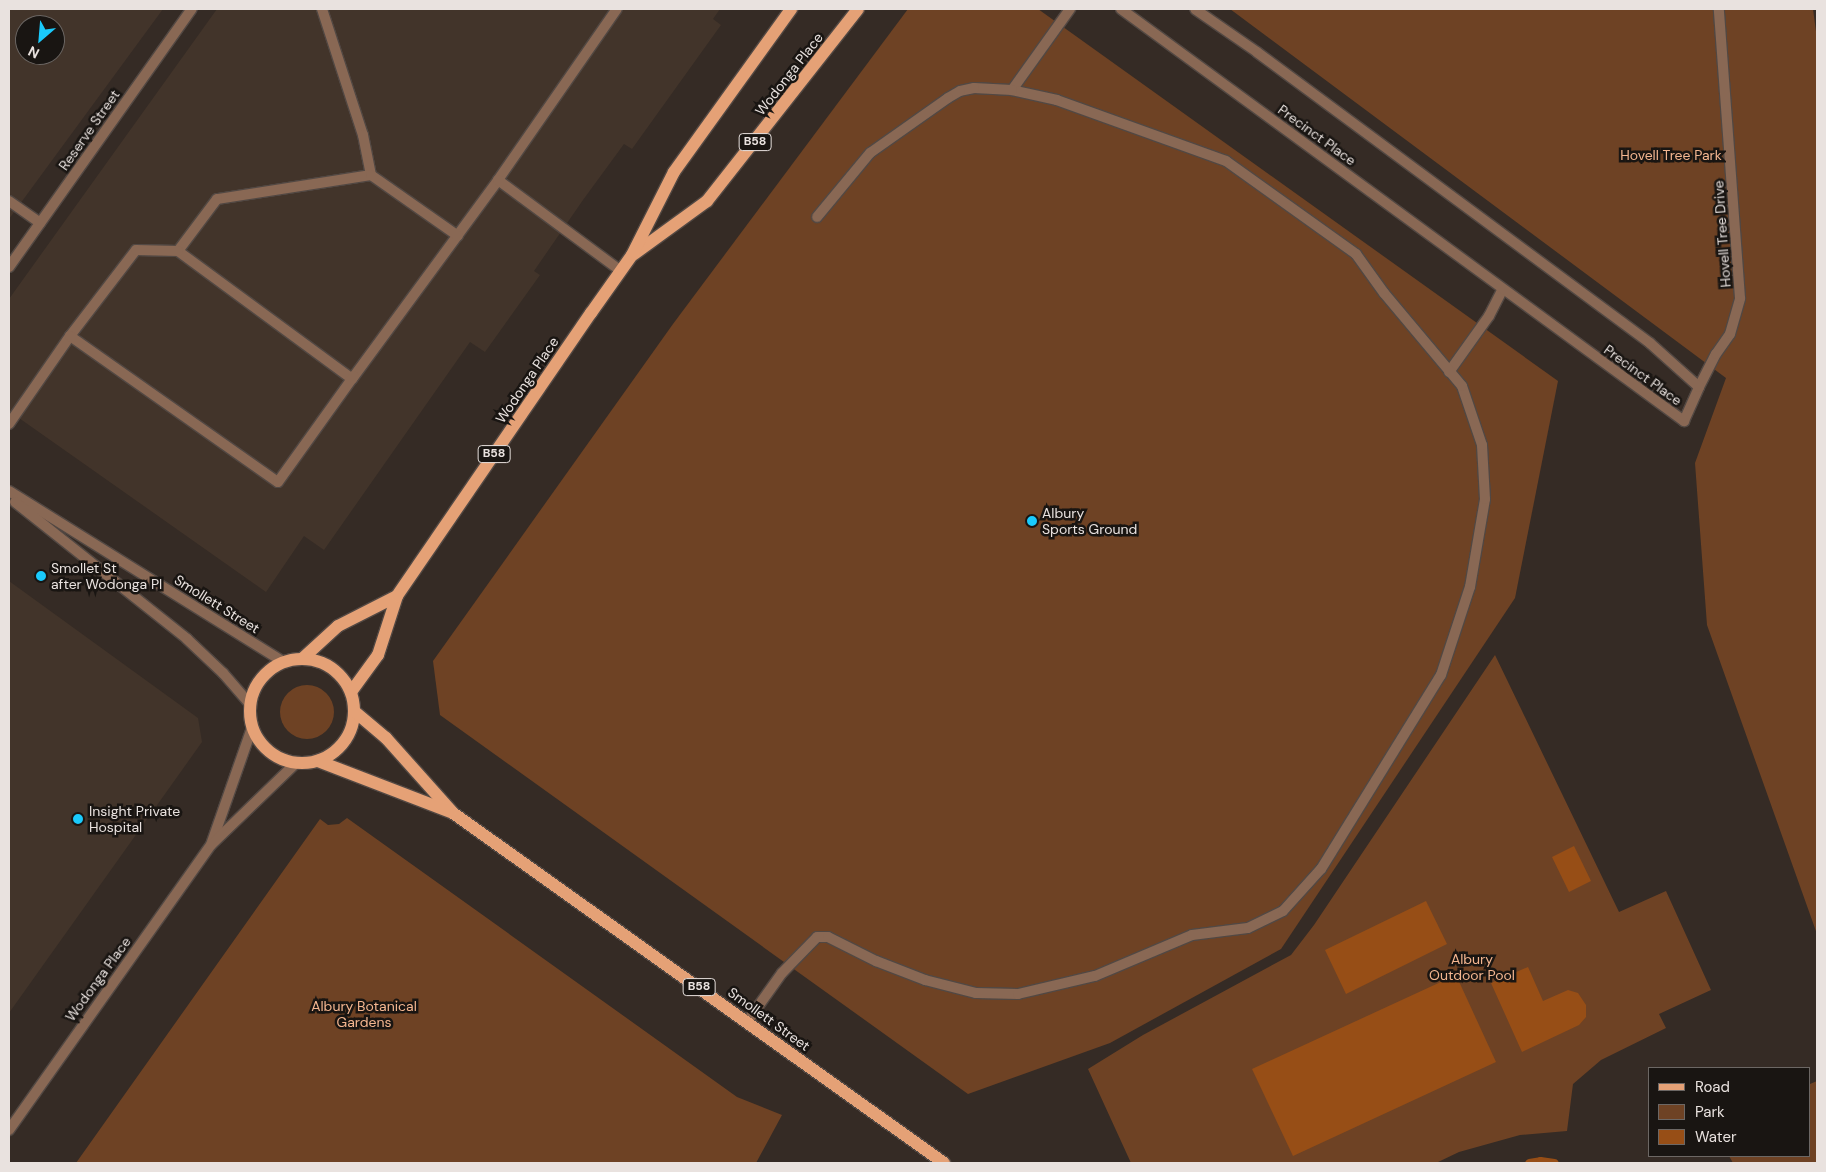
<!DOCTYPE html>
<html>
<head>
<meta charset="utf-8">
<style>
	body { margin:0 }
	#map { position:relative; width:1826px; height:1172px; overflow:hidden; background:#352b25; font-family:"DM Sans",sans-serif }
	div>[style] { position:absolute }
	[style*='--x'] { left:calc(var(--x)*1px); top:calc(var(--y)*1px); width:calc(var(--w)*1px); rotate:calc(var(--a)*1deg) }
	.built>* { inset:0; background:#42342a }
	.green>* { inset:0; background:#6e4224 }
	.round { border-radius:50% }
	.water>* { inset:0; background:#974e16 }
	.stream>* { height:9px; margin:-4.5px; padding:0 4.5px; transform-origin:4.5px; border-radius:4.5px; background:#974e16 }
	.roads { filter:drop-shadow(1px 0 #524843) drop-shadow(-1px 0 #524843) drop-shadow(0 1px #524843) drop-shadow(0 -1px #524843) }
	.service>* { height:10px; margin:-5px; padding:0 5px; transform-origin:5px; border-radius:5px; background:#896854 }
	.minor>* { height:10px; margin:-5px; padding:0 5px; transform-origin:5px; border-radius:5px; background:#896854 }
	.tertiary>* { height:10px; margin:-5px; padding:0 5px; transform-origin:5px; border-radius:5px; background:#896854 }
	.primary>* { height:12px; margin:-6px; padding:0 6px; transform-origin:6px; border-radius:6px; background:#e5a176 }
	.primary>.ring { margin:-6px; padding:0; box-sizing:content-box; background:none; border:12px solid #e5a176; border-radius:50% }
	.dots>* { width:14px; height:14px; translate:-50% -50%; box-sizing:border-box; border:2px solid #191512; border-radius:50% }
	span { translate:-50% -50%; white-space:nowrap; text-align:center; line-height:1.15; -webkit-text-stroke:5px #191512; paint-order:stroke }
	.shield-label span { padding:1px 4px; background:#191512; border:1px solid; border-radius:4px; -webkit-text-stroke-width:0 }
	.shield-label { font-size:12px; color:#e9e2df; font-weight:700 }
	.street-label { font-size:14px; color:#e9e2df }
	.park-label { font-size:14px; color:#f4b690 }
	.poi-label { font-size:14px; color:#e9e2df }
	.left { translate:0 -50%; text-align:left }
	.frame { position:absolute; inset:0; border:10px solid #e9e2df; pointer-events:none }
	.legend { position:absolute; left:1648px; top:1067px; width:162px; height:90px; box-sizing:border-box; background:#191512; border:1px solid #6c6764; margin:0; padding:6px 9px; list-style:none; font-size:15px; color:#e9e2df }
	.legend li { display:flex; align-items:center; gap:10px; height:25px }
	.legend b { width:25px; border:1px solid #6c6764 }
	.north { position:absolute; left:15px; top:15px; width:50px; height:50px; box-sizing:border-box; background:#191512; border:1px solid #6c6764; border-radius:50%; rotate:207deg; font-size:14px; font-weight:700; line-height:20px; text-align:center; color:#e9e2df }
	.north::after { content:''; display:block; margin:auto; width:18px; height:22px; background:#1acafc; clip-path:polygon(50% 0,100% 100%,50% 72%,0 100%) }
</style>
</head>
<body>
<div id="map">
	<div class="built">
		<i style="clip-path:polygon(evenodd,9px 9px,163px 9px,9px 219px,9px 9px,25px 25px,55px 25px,55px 55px,25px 55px,25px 25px)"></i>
		<i style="clip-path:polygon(217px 9px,720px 9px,713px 19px,721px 25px,632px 149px,624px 144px,583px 200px,534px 271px,540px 275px,485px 352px,470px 342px,324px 550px,304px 536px,266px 592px,9px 411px,9px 299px)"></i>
		<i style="clip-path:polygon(9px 581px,198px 718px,202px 742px,9px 1013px)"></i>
	</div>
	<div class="green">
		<i style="clip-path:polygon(908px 9px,1038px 9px,1558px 381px,1515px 598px,1281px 949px,1110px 1043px,968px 1094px,440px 715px,433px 661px,673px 324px)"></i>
		<i style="clip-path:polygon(1230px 9px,1813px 9px,1817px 39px,1817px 934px,1707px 625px,1695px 463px,1726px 378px)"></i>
		<i style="clip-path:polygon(1495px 655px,1619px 912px,1666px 891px,1711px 990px,1659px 1014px,1666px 1028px,1601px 1060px,1573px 1084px,1567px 1131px,1520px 1135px,1459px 1152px,1436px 1163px,1131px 1163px,1088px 1069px,1143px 1035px,1291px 955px,1314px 925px)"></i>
		<i class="round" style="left:280px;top:685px;width:54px;height:54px"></i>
		<i style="clip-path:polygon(347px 818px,737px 1097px,782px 1115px,756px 1163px,76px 1163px,320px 819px,328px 825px,339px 824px)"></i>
		<i style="clip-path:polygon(1817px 1081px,1817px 1163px,1733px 1163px,1729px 1156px,1810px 1156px,1810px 1084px)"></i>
	</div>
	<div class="water">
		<i style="clip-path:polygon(1574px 846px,1591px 881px,1569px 892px,1552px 857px)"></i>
		<i style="clip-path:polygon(1426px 901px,1447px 944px,1346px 994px,1325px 950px)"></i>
		<i style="clip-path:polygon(1528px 967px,1543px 1001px,1568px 990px,1578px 993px,1586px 1005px,1586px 1017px,1579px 1025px,1522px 1052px,1491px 983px)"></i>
		<i style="clip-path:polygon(1456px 975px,1496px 1062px,1293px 1156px,1252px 1069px)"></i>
	</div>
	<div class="stream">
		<i style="--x:1529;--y:1163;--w:11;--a:-10"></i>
		<i style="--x:1540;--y:1161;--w:14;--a:8"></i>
	</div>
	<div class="roads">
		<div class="service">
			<i style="--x:322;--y:9;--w:133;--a:72"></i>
			<i style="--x:363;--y:135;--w:41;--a:78.7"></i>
			<i style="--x:371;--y:175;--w:156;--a:171.1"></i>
			<i style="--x:217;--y:199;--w:65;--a:126.9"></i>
			<i style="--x:178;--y:251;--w:216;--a:36.3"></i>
			<i style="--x:352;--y:379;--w:247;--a:-53.7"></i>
			<i style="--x:498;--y:180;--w:208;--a:-55.2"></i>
			<i style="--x:1012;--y:90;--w:100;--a:-54.4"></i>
			<i style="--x:371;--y:175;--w:106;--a:35"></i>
			<i style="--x:498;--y:180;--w:153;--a:36.5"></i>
			<i style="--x:9;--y:201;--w:38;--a:35"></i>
			<i style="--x:9;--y:267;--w:316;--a:-54.7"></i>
			<i style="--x:70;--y:336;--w:108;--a:-52.5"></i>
			<i style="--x:136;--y:250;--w:42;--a:1.4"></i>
			<i style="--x:1449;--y:372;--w:69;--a:-54.5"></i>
			<i style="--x:1489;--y:316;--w:30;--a:-63"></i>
			<i style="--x:1699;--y:387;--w:37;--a:-63"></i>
			<i style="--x:1716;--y:354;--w:24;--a:-55"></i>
			<i style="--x:1730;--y:334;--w:37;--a:-74"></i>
			<i style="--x:1740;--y:298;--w:290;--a:-94.2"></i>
			<i style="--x:9;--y:424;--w:107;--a:-55.3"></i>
			<i style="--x:70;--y:336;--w:254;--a:35.1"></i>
			<i style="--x:278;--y:482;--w:130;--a:-54.4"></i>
			<i style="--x:747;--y:1022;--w:60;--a:-54.5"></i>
			<i style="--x:782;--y:973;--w:50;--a:-45.8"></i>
			<i style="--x:817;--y:937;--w:11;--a:0"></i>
			<i style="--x:828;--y:937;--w:54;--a:26.6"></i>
			<i style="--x:876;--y:961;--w:53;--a:21.2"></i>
			<i style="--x:925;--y:980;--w:53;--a:14.3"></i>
			<i style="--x:976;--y:993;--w:42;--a:1.4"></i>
			<i style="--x:1018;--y:994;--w:79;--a:-13.2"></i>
			<i style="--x:1095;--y:976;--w:105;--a:-22.9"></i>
			<i style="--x:1192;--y:935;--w:56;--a:-7.1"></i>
			<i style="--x:1248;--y:928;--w:39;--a:-26"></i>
			<i style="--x:1283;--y:911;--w:57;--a:-47.9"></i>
			<i style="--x:1321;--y:869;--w:228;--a:-58.3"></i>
			<i style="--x:1441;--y:675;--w:93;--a:-71.8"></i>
			<i style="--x:1470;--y:587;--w:89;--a:-80.3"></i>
			<i style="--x:1485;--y:499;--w:54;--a:-93.2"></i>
			<i style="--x:1482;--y:445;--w:62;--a:-108.7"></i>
			<i style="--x:1462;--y:386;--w:121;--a:-130"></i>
			<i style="--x:1384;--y:293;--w:48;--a:-125.7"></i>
			<i style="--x:1356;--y:254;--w:160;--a:-144.4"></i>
			<i style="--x:1226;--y:161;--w:180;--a:-160.2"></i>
			<i style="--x:1057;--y:100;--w:46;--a:-167.5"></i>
			<i style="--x:1012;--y:90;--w:38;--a:-177"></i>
			<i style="--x:974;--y:88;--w:14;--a:168"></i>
			<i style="--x:960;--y:91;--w:14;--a:150"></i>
			<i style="--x:948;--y:98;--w:95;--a:144.8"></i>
			<i style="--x:870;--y:153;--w:83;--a:129.6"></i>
		</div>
		<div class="minor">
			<i style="--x:1121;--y:9;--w:698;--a:36.2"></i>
			<i style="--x:1684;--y:421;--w:37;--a:-66"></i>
			<i style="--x:1699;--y:387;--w:66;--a:-138.1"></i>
			<i style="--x:1650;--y:343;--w:489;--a:-143.5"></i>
			<i style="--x:1257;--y:52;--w:75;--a:-145.3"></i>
		</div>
		<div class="tertiary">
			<i style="--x:9;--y:491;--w:324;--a:31.9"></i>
			<i style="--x:15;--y:502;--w:220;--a:38.5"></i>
			<i style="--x:187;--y:639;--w:50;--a:43.4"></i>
			<i style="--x:223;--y:673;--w:40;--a:49"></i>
			<i style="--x:212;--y:842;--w:121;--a:-70.7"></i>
			<i style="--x:9;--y:1130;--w:349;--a:-54.7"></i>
			<i style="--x:211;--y:845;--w:118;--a:-44"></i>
		</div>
		<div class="primary">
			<i style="--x:634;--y:254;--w:90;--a:-36"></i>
			<i style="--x:707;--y:201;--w:244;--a:-51.8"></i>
			<i class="ring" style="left:250px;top:659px;width:92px;height:92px"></i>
			<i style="--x:302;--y:659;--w:49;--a:-42.5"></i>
			<i style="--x:338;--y:626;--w:66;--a:-27"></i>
			<i style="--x:351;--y:692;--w:46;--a:-53.9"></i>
			<i style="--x:378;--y:655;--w:62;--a:-72.1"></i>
			<i style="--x:397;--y:596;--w:343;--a:-55.6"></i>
			<i style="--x:591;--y:313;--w:71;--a:-54.7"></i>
			<i style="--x:632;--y:255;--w:93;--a:-63.2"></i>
			<i style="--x:674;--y:172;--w:201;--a:-54.3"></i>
			<i style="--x:354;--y:711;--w:42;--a:40.2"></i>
			<i style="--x:386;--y:738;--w:101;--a:48.2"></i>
			<i style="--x:453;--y:813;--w:603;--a:35.48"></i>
			<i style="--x:318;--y:761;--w:142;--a:21"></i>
		</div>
	</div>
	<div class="dots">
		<i style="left:1032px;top:521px;background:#1acafc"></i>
		<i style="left:41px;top:576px;background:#1acafc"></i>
		<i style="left:78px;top:819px;background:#1acafc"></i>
	</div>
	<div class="shield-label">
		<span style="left:755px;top:142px">B58</span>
		<span style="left:494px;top:454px">B58</span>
		<span style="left:699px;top:987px">B58</span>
	</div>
	<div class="street-label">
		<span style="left:789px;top:74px;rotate:-52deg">Wodonga Place</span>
		<span style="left:89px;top:130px;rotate:-55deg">Reserve Street</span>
		<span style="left:1317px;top:135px;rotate:36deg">Precinct Place</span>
		<span style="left:1722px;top:234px;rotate:-94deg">Hovell Tree Drive</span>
		<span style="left:1643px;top:375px;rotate:36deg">Precinct Place</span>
		<span style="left:527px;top:380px;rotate:-56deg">Wodonga Place</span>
		<span style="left:217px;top:604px;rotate:32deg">Smollett Street</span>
		<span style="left:98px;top:979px;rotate:-54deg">Wodonga Place</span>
		<span style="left:769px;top:1019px;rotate:36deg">Smollett Street</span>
	</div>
	<div class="park-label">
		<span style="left:1671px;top:155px">Hovell Tree Park</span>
		<span style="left:1472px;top:967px">Albury<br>Outdoor Pool</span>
		<span style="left:364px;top:1014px">Albury Botanical<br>Gardens</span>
	</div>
	<div class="poi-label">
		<span class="left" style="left:1042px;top:521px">Albury<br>Sports Ground</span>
		<span class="left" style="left:51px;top:576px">Smollet St<br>after Wodonga Pl</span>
		<span class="left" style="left:89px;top:819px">Insight Private<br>Hospital</span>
	</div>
	<div class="frame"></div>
	<ul class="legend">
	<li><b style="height:6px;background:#e5a176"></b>Road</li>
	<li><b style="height:14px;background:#6e4224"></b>Park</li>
	<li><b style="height:14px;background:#974e16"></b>Water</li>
	</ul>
	<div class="north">N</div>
</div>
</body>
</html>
